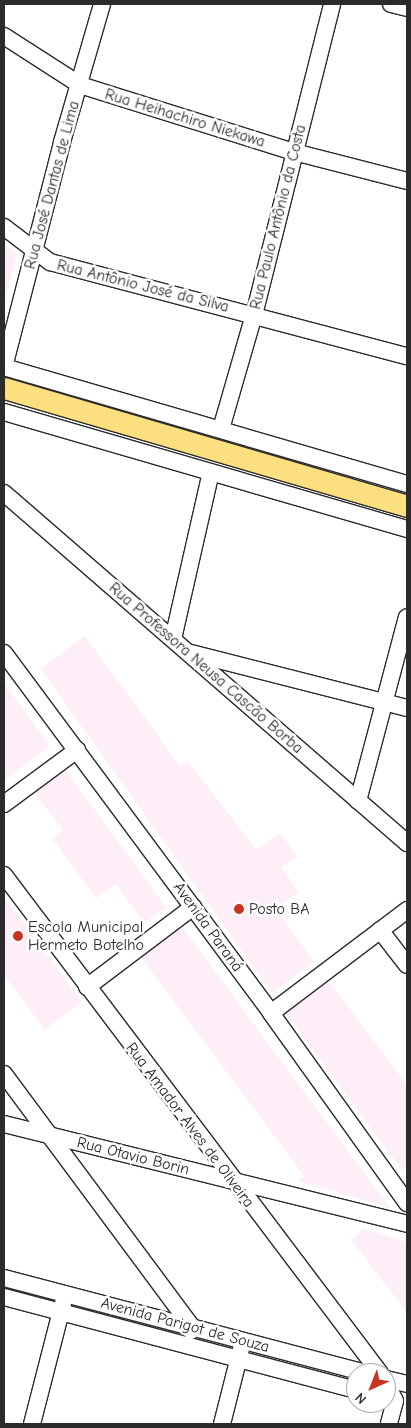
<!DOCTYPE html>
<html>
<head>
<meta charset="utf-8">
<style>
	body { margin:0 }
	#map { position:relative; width:411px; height:1428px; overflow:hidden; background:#fff; font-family:"Comic Neue",sans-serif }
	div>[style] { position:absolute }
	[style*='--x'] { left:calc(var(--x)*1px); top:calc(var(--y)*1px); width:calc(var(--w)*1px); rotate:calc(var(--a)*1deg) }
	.built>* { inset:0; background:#fdeef7 }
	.roads { filter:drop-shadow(1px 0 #2b2b2b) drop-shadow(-1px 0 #2b2b2b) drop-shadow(0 1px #2b2b2b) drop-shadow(0 -1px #2b2b2b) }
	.minor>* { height:16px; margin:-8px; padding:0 8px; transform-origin:8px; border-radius:8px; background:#fff }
	.major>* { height:21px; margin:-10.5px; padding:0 10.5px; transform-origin:10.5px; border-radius:10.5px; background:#fce080 }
	.dots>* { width:14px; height:14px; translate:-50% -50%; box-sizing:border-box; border:2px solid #fff; border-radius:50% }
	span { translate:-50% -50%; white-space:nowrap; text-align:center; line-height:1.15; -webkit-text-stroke:5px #fff; paint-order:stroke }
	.street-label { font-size:16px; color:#2b2b2b }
	.poi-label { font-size:16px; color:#2b2b2b }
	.left { translate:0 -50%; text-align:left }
	.frame { position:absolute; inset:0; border:5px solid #2b2b2b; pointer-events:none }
	.north { position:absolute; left:346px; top:1363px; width:50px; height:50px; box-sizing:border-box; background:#fff; border:1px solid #aaa; border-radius:50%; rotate:224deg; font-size:14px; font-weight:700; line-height:20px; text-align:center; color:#2b2b2b }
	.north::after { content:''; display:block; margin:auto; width:18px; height:22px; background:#c8321e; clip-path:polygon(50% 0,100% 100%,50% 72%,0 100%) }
</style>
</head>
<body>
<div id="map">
	<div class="built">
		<i style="clip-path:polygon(4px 244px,17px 253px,5px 300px,4px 300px)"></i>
		<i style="clip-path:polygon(85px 636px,180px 766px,188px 761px,256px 850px,280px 833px,297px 856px,281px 868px,299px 892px,276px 909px,314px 962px,272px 993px,41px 669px)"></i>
		<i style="clip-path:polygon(4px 683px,50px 746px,4px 780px)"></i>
		<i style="clip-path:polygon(64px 768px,166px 907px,144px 923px,116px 884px,96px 898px,52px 838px,63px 830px,33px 791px)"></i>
		<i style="clip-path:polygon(4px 896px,82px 1002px,45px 1030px,4px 975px)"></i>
		<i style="clip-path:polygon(182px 927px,390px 1208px,298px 1181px,304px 1176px,141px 957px)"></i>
		<i style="clip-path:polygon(328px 980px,407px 1085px,407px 1166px,402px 1170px,285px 1012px)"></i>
		<i style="clip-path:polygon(364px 1229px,407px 1242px,407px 1313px,351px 1239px)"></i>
	</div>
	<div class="roads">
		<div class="minor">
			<i style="--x:391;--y:4;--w:16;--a:14"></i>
			<i style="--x:4;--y:36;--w:90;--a:32.8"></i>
			<i style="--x:80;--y:85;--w:224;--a:17.4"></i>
			<i style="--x:294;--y:152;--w:117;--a:14.4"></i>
			<i style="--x:4;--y:227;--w:58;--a:37.3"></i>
			<i style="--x:50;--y:262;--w:369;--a:14.8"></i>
			<i style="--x:4;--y:367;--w:420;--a:16.2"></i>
			<i style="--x:4;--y:367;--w:232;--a:-75.5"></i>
			<i style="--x:62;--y:142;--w:144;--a:-73.8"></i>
			<i style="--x:4;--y:412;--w:420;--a:16.2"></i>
			<i style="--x:221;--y:429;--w:119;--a:-73.9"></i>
			<i style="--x:254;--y:315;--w:321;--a:-75.9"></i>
			<i style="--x:4;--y:493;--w:534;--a:40.97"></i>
			<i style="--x:173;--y:639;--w:171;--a:-77.2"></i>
			<i style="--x:4;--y:653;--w:448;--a:53.4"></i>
			<i style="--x:271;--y:1013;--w:234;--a:54.4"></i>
			<i style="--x:191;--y:653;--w:223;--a:14.3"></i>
			<i style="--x:358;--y:801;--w:190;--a:-75.1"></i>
			<i style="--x:4;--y:804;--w:91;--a:-36.5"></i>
			<i style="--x:4;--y:875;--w:624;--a:52.95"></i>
			<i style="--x:380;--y:930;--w:44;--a:52.4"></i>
			<i style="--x:87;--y:987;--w:133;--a:-37"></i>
			<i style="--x:271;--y:1013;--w:171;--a:-37.1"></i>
			<i style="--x:4;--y:1074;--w:315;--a:53.4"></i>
			<i style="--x:192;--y:1327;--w:4;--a:104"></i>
			<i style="--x:4;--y:1124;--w:415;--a:13.9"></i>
			<i style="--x:4;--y:1278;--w:373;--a:14.7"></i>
			<i style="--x:4;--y:1297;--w:364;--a:14.8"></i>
			<i style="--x:386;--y:1379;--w:22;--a:13"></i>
			<i style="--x:386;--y:1383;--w:20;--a:63"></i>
			<i style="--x:395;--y:1401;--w:24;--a:105"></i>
			<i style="--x:32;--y:1424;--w:125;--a:-75.6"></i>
			<i style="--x:222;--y:1424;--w:77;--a:-75.8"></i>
		</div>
		<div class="major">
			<i style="--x:4;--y:388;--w:420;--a:16.3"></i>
		</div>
	</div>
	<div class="dots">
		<i style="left:239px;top:909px;background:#c8321e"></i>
		<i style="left:18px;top:936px;background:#c8321e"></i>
	</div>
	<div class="street-label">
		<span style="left:185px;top:118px;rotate:17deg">Rua Heihachiro Niekawa</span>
		<span style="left:52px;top:185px;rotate:-75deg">Rua José Dantas de Lima</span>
		<span style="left:278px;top:217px;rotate:-76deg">Rua Paulo Antônio da Costa</span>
		<span style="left:143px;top:286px;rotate:14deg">Rua Antônio José da Silva</span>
		<span style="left:206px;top:668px;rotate:41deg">Rua Professora Neusa Cascão Borba</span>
		<span style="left:208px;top:927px;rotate:54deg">Avenida Paraná</span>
		<span style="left:190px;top:1125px;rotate:53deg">Rua Amador Alves de Oliveira</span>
		<span style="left:133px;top:1156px;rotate:14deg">Rua Otavio Borin</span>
		<span style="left:185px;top:1325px;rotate:15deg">Avenida Parigot de Souza</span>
	</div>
	<div class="poi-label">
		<span class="left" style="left:249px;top:909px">Posto BA</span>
		<span class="left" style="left:28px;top:936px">Escola Municipal<br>Hermeto Botelho</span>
	</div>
	<div class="frame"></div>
	<div class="north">N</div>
</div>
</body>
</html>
